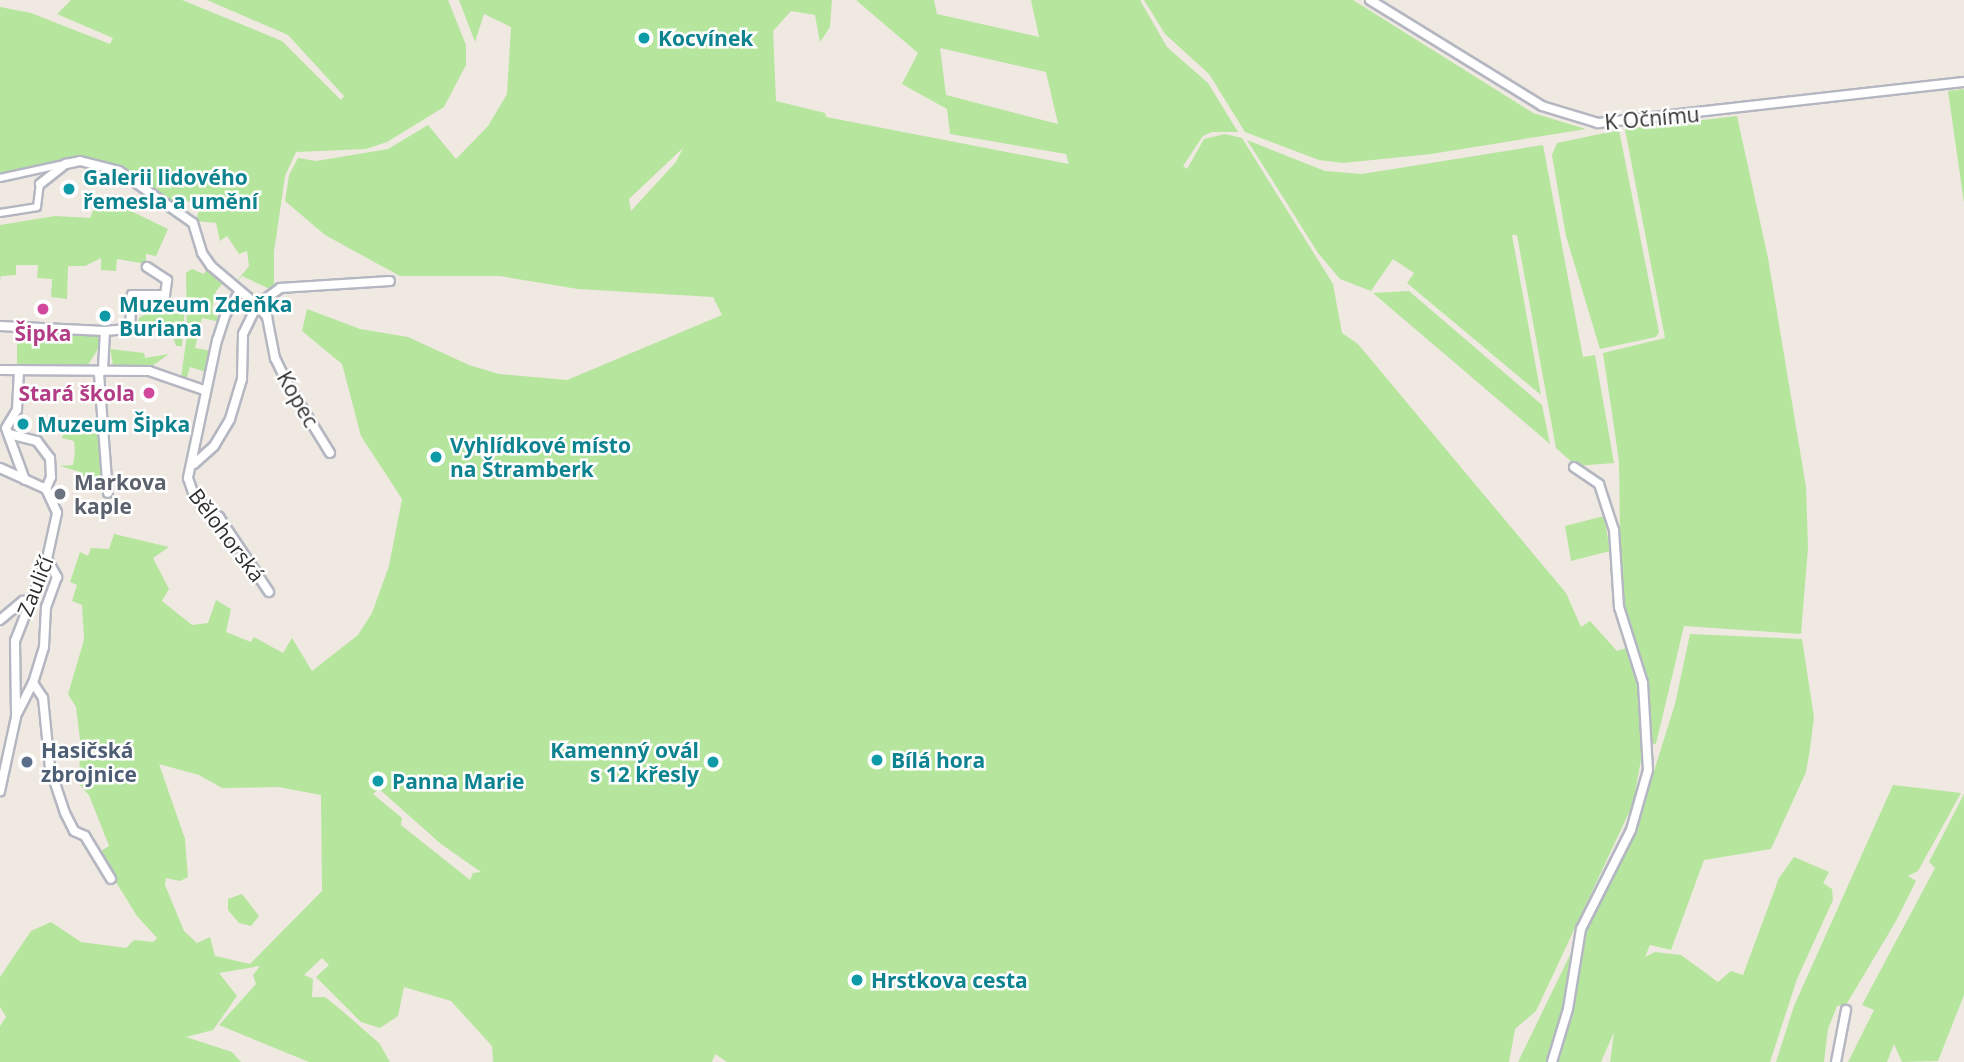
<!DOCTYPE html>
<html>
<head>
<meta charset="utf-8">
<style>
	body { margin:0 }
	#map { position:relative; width:1964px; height:1062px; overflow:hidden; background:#efe9e1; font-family:"Open Sans",sans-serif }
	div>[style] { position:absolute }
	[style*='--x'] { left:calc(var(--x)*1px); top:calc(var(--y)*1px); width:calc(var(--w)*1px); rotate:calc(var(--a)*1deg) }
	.green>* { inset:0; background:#b6e59e }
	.roads { filter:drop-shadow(2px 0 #b4b7c1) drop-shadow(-2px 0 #b4b7c1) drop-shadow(0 2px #b4b7c1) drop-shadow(0 -2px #b4b7c1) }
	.pedestrian>* { height:6px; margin:-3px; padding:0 3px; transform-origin:3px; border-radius:3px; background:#fff }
	.minor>* { height:8px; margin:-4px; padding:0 4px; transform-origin:4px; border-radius:4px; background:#fff }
	.dots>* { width:19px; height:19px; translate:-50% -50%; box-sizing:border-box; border:4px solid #fff; border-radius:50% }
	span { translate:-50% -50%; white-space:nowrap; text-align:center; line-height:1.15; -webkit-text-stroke:5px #fff; paint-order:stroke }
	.culture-label { font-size:21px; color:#0d838f; font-weight:700 }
	.left { translate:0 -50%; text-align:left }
	.right { translate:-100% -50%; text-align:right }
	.street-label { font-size:21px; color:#2e2e2e }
	.hotel-label { font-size:21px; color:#b23c85; font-weight:700 }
	.worship-label { font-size:21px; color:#5b616d; font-weight:700 }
	.service-label { font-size:21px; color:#4e5e75; font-weight:700 }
</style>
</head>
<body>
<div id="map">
	<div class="green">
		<i style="clip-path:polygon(71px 0,182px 0,282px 41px,341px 100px,344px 96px,288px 35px,207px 0,448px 0,466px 45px,466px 65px,444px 107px,387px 142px,366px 149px,296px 152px,285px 176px,274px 252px,274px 291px,242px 276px,236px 283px,267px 300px,261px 304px,233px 286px,249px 266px,247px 251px,239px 254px,227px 236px,220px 241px,216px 223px,196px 221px,200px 207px,188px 201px,180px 199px,170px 205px,118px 167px,91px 159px,0 173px,0 7px,31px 13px,110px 44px,113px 38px,57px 14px)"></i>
		<i style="clip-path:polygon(evenodd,459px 0,832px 0,830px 27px,820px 42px,815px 15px,791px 11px,773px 31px,776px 101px,825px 113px,826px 117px,1069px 164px,1066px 154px,950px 134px,947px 109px,902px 84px,918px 53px,856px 0,934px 0,937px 14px,1039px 37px,1031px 0,1140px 0,1167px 47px,1208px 83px,1238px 132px,1212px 132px,1203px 136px,1183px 166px,1187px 169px,1204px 139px,1225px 134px,1242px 138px,1333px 284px,1342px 333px,1358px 344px,1566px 593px,1581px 627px,1590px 621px,1617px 651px,1629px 647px,1638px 680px,1644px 743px,1633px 804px,1536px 1011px,1515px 1029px,1509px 1062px,727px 1062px,715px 1054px,712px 1062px,493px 1062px,492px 1046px,451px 1001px,404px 987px,398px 1016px,380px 1028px,361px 1022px,316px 977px,329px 965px,322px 958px,304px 975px,313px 979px,312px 997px,325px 997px,340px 1009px,379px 1043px,390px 1062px,309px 1062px,219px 1025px,256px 984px,253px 975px,260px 966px,219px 973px,237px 996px,213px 1030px,186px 1037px,232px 1052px,241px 1062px,0 1062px,0 1026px,6px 1017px,0 1007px,0 977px,31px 931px,51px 922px,81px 942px,126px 948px,134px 940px,153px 942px,157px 938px,137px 916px,98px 853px,109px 846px,89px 795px,78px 783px,81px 748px,76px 707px,68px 694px,84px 640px,82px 605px,72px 601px,77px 585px,70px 582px,80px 552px,88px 556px,91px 548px,109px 549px,114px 534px,169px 547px,153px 558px,169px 589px,162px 601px,192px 625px,208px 623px,216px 600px,231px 609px,226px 632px,251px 642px,254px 637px,283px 653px,292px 638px,312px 671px,358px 635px,372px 613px,389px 566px,402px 499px,361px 436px,342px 364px,302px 331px,307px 309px,360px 329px,408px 337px,469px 365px,499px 374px,567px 380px,722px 315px,713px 297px,578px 289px,499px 276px,400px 276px,325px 235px,285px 201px,289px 175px,298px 158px,316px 161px,388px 149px,428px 125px,456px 159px,488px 126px,507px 94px,511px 27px,484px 14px,475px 42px,459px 0,940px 48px,1046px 72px,1058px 124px,946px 95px,940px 48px,459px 0,683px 148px,676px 162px,631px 211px,629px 199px,683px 148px,459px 0,159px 764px,199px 775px,222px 788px,278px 787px,321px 795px,322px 891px,250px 964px,215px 956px,210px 937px,197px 943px,184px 931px,165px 885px,166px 878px,180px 881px,188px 877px,185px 839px,159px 764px,459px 0,379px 789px,441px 844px,481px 872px,473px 873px,470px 880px,401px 825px,402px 818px,373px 794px,379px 789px)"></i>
		<i style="clip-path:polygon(1144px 0,1353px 0,1533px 113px,1586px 129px,1431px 154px,1343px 163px,1319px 160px,1245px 132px,1209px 74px,1165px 34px)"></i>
		<i style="clip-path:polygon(1964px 89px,1964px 203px,1948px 91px)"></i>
		<i style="clip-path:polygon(1737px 116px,1768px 258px,1806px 487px,1808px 548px,1801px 634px,1684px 626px,1656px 744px,1651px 743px,1641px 661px,1621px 601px,1619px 461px,1603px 353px,1665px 338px,1625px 129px)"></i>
		<i style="clip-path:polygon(1619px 130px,1659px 332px,1656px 337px,1600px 349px,1566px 236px,1552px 155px,1557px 143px)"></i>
		<i style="clip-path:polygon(1247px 140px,1325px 171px,1362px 174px,1543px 145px,1583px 357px,1595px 355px,1614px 463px,1576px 466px,1556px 448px,1517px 235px,1512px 235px,1541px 395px,1407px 283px,1414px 273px,1393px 259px,1371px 291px,1340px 279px,1318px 253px)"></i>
		<i style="clip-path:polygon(100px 196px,168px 229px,156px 256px,146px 254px,146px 264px,117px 259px,116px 271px,101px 270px,101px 258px,85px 266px,68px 266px,67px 299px,51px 297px,52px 279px,37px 278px,38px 265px,16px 265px,16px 275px,1px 276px,0 280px,0 225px,55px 216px,90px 218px)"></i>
		<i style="clip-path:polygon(209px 265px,225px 281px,216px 291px,212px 308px,213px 314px,222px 318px,220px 322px,202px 318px,195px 348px,212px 351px,206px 372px,190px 367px,186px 380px,181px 378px,187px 335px,186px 273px,192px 269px,204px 274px)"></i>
		<i style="clip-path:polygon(1409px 291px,1542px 405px,1550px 444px,1373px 293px)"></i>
		<i style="clip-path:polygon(165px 296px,172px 307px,185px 307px,182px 346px,176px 346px,171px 331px,137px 328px,139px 318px,152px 310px,147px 308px,142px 302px,153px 310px,160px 309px)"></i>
		<i style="clip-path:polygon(17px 332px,97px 336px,101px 344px,88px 365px,17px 364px)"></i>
		<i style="clip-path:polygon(110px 349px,144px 353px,145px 358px,169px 354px,152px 366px,113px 365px)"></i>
		<i style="clip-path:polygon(65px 426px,98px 434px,102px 479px,89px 487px,80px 472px,60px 466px,73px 465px,75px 452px,74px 441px,62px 438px)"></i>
		<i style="clip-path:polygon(1604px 516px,1610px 551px,1571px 561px,1565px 526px)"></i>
		<i style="clip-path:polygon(1690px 634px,1802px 639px,1814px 717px,1810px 749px,1806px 772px,1771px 849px,1704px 860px,1671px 950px,1650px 945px,1645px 957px,1655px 952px,1681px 955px,1718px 982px,1731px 971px,1743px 975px,1779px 878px,1794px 857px,1829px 872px,1823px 883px,1832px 889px,1833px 900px,1797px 979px,1770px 1062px,1610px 1062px,1614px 1032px,1601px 1062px,1557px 1062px,1586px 923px,1639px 819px,1675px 704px)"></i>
		<i style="clip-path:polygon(1893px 785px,1961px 793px,1918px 871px,1908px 876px,1916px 881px,1896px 921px,1846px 1005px,1837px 1006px,1828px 1029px,1824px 1062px,1776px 1062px,1794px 1006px)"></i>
		<i style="clip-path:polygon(1964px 794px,1964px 995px,1938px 1061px,1902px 1062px,1894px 1044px,1887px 1062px,1848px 1062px,1874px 1010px,1862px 1005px,1935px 868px,1929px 862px)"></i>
		<i style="clip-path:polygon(242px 894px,259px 916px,251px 926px,239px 923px,228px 910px,228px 899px)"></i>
		<i style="clip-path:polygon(1570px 955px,1565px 1006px,1548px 1062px,1518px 1062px)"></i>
	</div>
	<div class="roads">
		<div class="pedestrian">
			<i style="--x:0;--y:178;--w:66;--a:-12.3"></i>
			<i style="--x:0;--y:213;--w:37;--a:-9"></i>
			<i style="--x:37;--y:207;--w:23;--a:-83"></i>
		</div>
		<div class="minor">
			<i style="--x:1370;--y:0;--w:202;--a:31.6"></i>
			<i style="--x:1542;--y:106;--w:59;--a:16.9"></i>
			<i style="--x:1598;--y:123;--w:368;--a:-6.4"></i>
			<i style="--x:40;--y:184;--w:33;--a:-38"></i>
			<i style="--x:66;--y:164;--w:14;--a:-12"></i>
			<i style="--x:80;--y:161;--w:40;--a:14.4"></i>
			<i style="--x:119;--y:171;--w:90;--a:35.1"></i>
			<i style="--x:193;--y:223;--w:31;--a:73"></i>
			<i style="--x:202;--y:253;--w:16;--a:55"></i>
			<i style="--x:211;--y:266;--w:60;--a:40.3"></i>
			<i style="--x:257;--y:305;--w:29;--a:-36"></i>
			<i style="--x:280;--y:288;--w:110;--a:-3.6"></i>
			<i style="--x:240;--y:291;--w:26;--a:122"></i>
			<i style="--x:226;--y:313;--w:28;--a:108"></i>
			<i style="--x:217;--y:340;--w:141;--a:101.9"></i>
			<i style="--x:188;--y:478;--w:21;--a:71"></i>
			<i style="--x:195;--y:498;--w:31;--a:38"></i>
			<i style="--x:219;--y:517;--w:90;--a:56.3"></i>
			<i style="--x:0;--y:326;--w:105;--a:2.7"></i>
			<i style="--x:105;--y:331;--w:39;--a:93"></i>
			<i style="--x:103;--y:370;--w:6;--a:135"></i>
			<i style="--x:99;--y:374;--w:119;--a:85.7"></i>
			<i style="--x:105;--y:331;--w:25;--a:-5"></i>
			<i style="--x:130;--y:329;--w:34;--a:-87"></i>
			<i style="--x:132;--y:295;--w:33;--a:0"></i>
			<i style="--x:165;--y:295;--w:15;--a:-82"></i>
			<i style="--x:167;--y:280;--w:24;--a:-147"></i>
			<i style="--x:0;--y:370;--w:149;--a:0.4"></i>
			<i style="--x:149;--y:371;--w:58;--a:19.1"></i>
			<i style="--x:6;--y:428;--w:21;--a:-59"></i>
			<i style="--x:17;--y:410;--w:40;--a:-87.1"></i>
			<i style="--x:7;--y:431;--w:52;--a:69.8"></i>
			<i style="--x:9;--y:434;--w:29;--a:14"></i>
			<i style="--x:37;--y:441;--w:21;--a:53"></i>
			<i style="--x:50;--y:458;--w:19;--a:87"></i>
			<i style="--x:51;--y:477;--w:13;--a:113"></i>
			<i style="--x:194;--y:464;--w:27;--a:-42"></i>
			<i style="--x:214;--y:446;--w:31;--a:-59"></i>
			<i style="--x:230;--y:419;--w:42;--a:-73.3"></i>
			<i style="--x:242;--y:379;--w:45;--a:-88.7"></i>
			<i style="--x:243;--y:334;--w:32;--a:-64"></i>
			<i style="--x:257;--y:305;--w:16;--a:50"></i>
			<i style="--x:267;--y:317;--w:42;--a:79"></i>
			<i style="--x:275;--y:358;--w:28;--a:64"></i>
			<i style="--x:287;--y:383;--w:82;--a:58.4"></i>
			<i style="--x:0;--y:468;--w:51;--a:24.5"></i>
			<i style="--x:46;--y:489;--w:26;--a:65"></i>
			<i style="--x:57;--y:513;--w:47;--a:102.3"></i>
			<i style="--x:47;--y:559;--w:88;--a:111.3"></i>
			<i style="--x:15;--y:641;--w:76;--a:89.2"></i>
			<i style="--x:16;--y:717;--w:76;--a:102.2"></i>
			<i style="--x:47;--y:559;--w:21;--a:61"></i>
			<i style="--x:57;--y:577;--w:32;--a:110"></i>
			<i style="--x:46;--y:607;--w:40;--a:92.9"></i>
			<i style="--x:44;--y:647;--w:38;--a:107"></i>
			<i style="--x:33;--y:683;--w:18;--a:56"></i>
			<i style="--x:43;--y:698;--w:70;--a:84.3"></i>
			<i style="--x:50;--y:768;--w:47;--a:71.6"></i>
			<i style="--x:65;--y:813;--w:20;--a:63"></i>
			<i style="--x:74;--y:831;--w:12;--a:24"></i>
			<i style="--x:85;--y:836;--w:50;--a:58.8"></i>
			<i style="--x:0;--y:620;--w:30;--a:-40"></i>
			<i style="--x:23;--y:601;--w:5;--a:11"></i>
			<i style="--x:17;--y:714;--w:35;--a:-63"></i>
			<i style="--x:1552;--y:1062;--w:55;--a:-73.2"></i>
			<i style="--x:1568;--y:1009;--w:81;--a:-80.8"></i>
			<i style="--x:1581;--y:929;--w:111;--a:-63.2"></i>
			<i style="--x:1631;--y:830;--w:62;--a:-74.2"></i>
			<i style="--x:1648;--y:770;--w:87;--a:-93.3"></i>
			<i style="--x:1643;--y:683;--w:80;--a:-107.5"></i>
			<i style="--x:1619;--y:607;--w:77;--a:-93.7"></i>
			<i style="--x:1614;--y:530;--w:48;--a:-108.1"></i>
			<i style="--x:1599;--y:484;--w:30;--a:-146"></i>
			<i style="--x:1836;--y:1062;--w:53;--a:-79.1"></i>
		</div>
	</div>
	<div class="dots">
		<i style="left:644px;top:38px;background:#0f9aa8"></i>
		<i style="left:69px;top:189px;background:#0f9aa8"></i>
		<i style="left:43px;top:309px;background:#d1479c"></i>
		<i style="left:105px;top:316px;background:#0f9aa8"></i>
		<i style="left:149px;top:393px;background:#d1479c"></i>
		<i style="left:23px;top:424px;background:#0f9aa8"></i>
		<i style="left:436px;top:457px;background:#0f9aa8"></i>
		<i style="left:60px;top:494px;background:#6b7280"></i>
		<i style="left:877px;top:760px;background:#0f9aa8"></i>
		<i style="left:27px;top:762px;background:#5c6f8a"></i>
		<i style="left:713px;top:762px;background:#0f9aa8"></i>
		<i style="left:378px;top:781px;background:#0f9aa8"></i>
		<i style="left:857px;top:980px;background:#0f9aa8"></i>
	</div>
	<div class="culture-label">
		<span class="left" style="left:658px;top:38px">Kocvínek</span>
		<span class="left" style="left:83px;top:189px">Galerii lidového<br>řemesla a umění</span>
		<span class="left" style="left:119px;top:316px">Muzeum Zdeňka<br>Buriana</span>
		<span class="left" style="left:37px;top:424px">Muzeum Šipka</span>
		<span class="left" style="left:450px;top:457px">Vyhlídkové místo<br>na Štramberk</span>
		<span class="right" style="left:699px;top:762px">Kamenný ovál<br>s 12 křesly</span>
		<span class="left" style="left:891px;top:760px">Bílá hora</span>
		<span class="left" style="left:392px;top:781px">Panna Marie</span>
		<span class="left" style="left:871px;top:980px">Hrstkova cesta</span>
	</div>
	<div class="street-label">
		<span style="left:1652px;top:118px;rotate:-5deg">K Očnímu</span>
		<span style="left:298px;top:399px;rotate:60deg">Kopec</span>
		<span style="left:227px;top:535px;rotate:53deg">Bělohorská</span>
		<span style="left:35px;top:586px;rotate:-68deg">Zauličí</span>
	</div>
	<div class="hotel-label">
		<span style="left:43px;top:333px">Šipka</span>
		<span class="right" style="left:135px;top:393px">Stará škola</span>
	</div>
	<div class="worship-label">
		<span class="left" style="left:74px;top:494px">Markova<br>kaple</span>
	</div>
	<div class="service-label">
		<span class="left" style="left:41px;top:762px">Hasičská<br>zbrojnice</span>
	</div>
</div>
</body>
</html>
